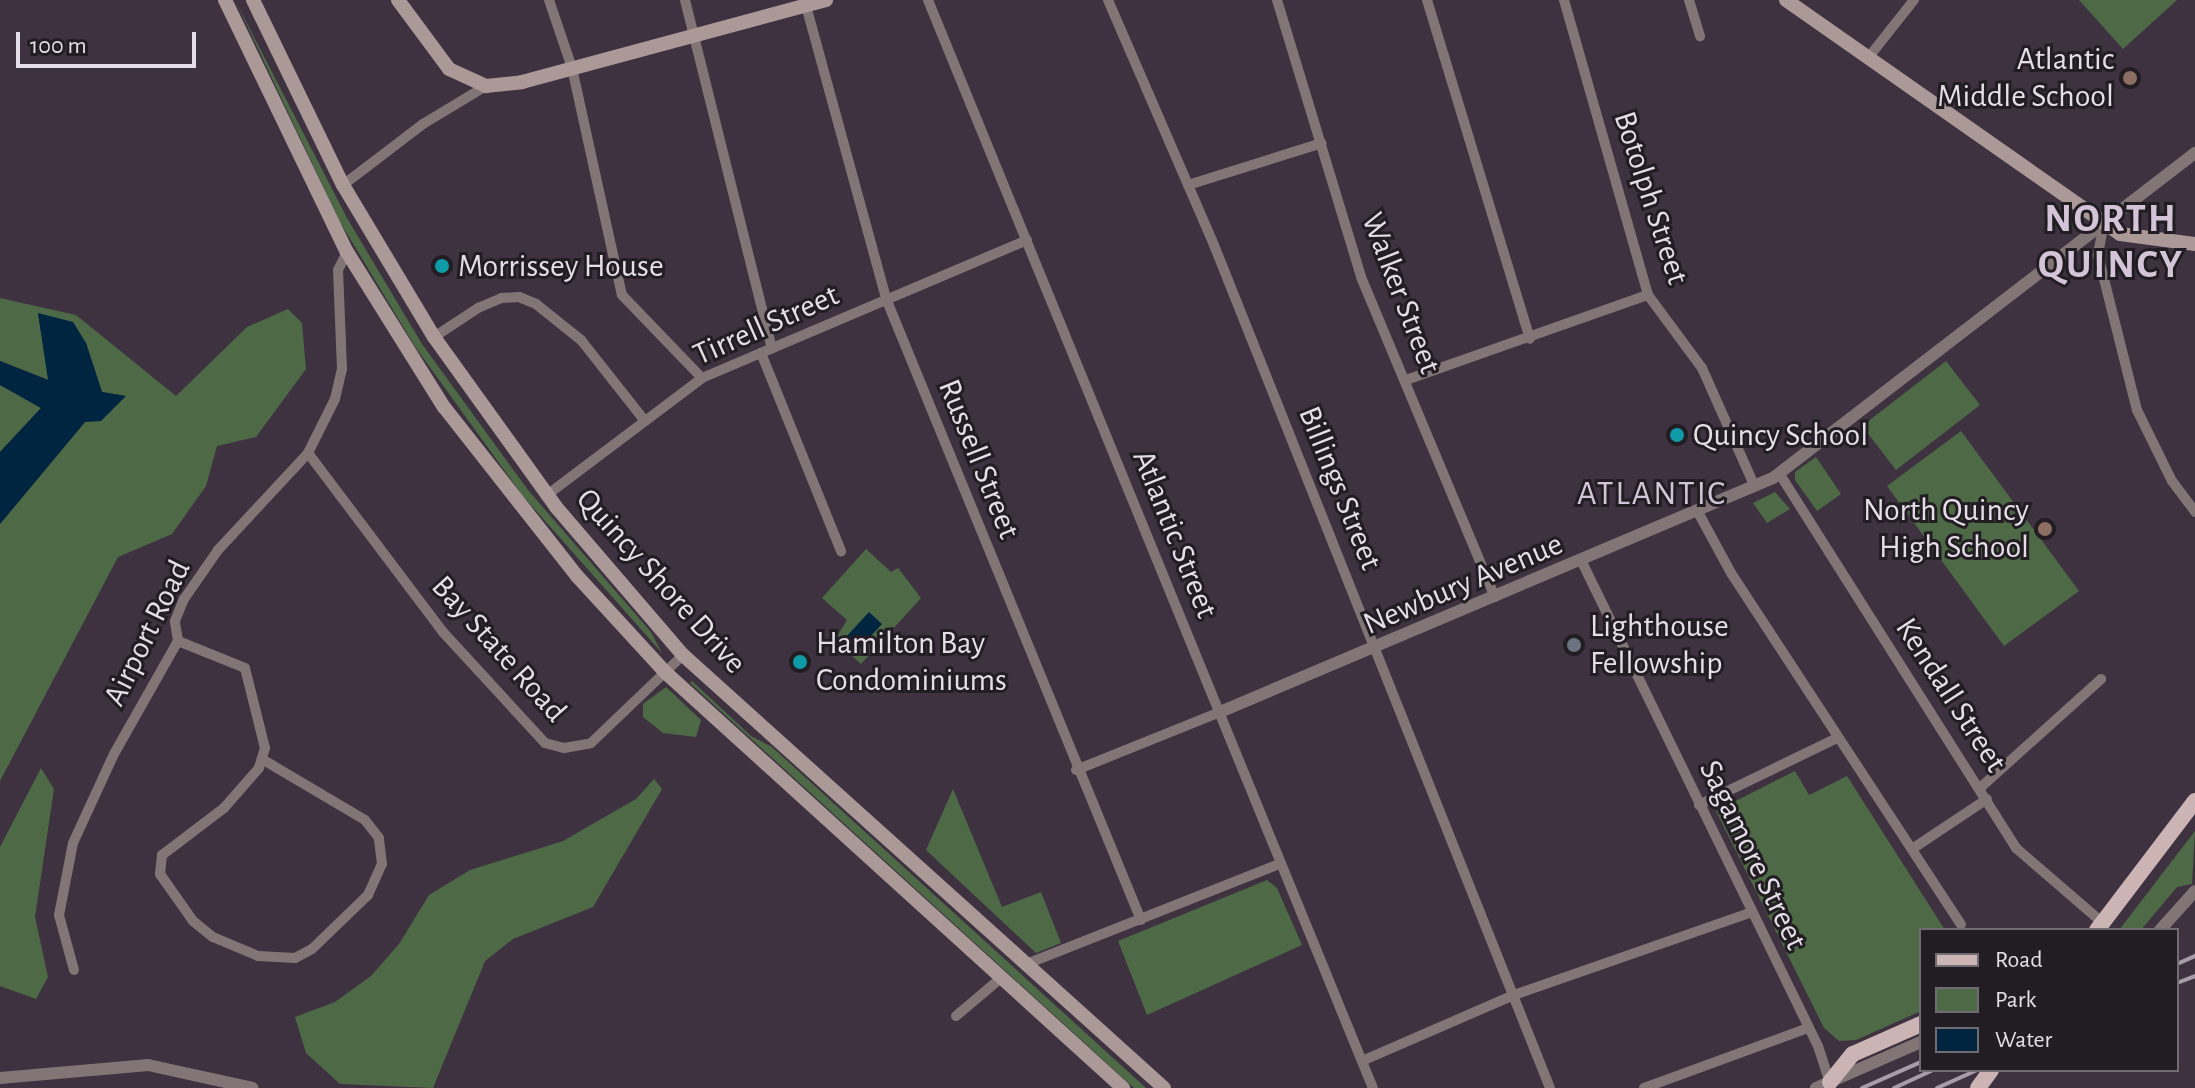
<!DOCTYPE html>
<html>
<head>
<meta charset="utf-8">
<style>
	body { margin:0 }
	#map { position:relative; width:2195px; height:1088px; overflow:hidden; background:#3e3241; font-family:"Alegreya Sans",sans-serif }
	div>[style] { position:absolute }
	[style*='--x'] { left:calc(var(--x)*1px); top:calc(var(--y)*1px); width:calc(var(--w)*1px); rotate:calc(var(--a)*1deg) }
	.green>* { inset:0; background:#4d6946 }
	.water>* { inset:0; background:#002540 }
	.minor>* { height:10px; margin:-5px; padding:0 5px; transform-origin:5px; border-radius:5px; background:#817675 }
	.tertiary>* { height:12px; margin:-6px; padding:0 6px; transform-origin:6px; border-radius:6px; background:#817675 }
	.secondary>* { height:14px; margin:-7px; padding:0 7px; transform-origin:7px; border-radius:7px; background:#ab9998 }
	.primary>* { height:16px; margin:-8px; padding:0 8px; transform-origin:8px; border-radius:8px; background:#cbb4b3 }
	.rail>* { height:4px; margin:-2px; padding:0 2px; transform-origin:2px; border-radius:2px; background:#a69da9 }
	.dots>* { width:22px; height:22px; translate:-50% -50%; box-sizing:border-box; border:4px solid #221c23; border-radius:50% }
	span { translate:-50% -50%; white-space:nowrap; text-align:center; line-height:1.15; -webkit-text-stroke:6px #221c23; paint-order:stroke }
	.poi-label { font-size:32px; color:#e5dee8 }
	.right { translate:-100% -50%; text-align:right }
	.left { translate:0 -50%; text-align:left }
	.street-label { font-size:32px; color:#e5dee8 }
	.neighbourhood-label { font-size:34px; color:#d3c4d7; letter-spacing:2px }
	.district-label { font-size:40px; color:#d3c4d7; font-weight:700; letter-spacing:2px }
	.legend { position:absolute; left:1919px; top:928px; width:260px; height:144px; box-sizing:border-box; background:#221c23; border:2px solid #706a72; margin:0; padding:10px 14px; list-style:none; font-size:24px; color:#e5dee8 }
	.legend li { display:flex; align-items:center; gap:16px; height:40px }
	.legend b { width:40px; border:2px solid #706a72 }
	.scale { position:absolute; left:16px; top:32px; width:180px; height:36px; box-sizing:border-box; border:4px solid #e5dee8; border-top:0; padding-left:10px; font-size:24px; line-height:28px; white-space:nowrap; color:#e5dee8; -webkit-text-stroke:6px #221c23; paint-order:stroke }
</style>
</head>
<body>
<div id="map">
	<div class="green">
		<i style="clip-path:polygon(235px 0,347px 218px,422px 344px,528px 490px,651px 632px,662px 653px,522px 495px,416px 348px,340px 222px)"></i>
		<i style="clip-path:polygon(2079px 0,2177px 0,2123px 49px)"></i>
		<i style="clip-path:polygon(0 298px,76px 315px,176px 396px,247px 327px,288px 309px,302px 323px,306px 369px,256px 437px,217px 446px,206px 486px,172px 534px,118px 557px,0 781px,0 524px,85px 422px,125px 396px,102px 392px,86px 343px,38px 314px,49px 380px,0 361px)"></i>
		<i style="clip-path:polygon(1946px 361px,1980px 405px,1896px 470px,1862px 426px)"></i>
		<i style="clip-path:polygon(0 385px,41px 408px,0 452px)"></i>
		<i style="clip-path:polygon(1961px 431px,2079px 591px,2004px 646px,1887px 486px)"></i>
		<i style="clip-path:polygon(1816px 457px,1841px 494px,1817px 511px,1795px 480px,1795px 472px)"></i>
		<i style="clip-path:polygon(1775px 492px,1790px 509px,1767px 523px,1753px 503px)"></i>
		<i style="clip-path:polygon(866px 549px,891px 572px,898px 568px,921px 598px,861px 664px,835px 640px,847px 620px,822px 598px)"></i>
		<i style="clip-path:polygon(692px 681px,751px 736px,772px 747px,1146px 1088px,1134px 1088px,690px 683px)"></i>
		<i style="clip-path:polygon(666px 687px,701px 720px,696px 737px,663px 733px,643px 717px,643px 704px)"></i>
		<i style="clip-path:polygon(41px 768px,54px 789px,35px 917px,48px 977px,36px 999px,0 986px,0 847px)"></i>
		<i style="clip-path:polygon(1795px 771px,1809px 795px,1847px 776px,1945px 930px,1921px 930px,1921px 1011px,1856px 1040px,1839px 1041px,1824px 1028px,1716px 811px)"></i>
		<i style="clip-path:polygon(654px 779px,662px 789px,593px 907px,513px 939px,485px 961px,433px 1088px,340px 1084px,306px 1053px,295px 1017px,335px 1002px,371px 976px,399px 944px,429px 895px,470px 870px,563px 841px,636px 799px)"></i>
		<i style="clip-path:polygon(953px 789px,1002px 907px,1041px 892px,1061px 943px,1036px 953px,926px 850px)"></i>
		<i style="clip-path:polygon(2195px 831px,2192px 884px,2177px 887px,2141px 930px,2119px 930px)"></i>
		<i style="clip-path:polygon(1267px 880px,1277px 888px,1302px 945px,1147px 1015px,1118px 941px)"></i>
	</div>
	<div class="water">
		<i style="clip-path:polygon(38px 313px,73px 322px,86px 343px,102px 392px,126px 396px,101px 421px,85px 422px,0 524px,0 452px,41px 408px,0 385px,0 361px,48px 380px)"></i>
		<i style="clip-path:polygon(869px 612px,882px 624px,859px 649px,846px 637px)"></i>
	</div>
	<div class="minor">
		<i style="--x:549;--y:0;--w:72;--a:71.3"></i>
		<i style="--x:572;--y:68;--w:232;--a:77.6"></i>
		<i style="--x:622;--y:295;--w:115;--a:46.1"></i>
		<i style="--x:685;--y:0;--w:359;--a:76"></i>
		<i style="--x:928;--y:0;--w:1175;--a:67.76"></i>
		<i style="--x:1108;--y:0;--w:267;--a:66.6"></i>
		<i style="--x:1214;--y:245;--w:907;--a:68.27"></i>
		<i style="--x:1277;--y:0;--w:289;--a:73.1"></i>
		<i style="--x:1361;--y:277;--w:347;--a:67.3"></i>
		<i style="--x:1427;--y:0;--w:354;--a:73.1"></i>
		<i style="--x:1564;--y:0;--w:307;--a:74.1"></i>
		<i style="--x:1648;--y:295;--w:91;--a:53.5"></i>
		<i style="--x:1702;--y:368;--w:130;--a:66"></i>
		<i style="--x:1689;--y:0;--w:38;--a:73"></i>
		<i style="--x:805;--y:2;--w:310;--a:74.7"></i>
		<i style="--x:887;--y:301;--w:669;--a:67.69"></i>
		<i style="--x:1868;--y:58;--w:74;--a:-51.6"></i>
		<i style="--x:343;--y:185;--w:101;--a:-37.3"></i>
		<i style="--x:423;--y:124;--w:74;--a:-31.1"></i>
		<i style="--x:1188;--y:185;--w:140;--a:-17.4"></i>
		<i style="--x:2104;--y:223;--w:33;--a:101"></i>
		<i style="--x:2098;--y:255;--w:160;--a:75.9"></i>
		<i style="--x:2137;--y:410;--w:79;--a:63.8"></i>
		<i style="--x:2172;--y:481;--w:39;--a:53"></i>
		<i style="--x:434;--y:337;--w:53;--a:-33.4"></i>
		<i style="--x:478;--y:308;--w:25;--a:-23"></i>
		<i style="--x:501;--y:298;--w:18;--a:-3"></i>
		<i style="--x:519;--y:297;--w:18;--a:22"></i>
		<i style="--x:536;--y:304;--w:58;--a:38.7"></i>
		<i style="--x:581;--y:340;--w:103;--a:51.7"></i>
		<i style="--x:761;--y:353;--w:214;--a:68"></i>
		<i style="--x:1406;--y:380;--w:256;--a:-19.4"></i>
		<i style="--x:308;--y:453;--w:223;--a:53"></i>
		<i style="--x:442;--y:631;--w:152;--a:47.4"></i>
		<i style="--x:545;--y:743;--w:20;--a:15"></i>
		<i style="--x:564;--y:748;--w:27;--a:-10"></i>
		<i style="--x:591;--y:743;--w:127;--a:-43.7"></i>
		<i style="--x:1779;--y:473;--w:444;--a:57.7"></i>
		<i style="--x:2016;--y:848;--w:115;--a:40.8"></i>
		<i style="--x:547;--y:495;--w:194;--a:-37"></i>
		<i style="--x:702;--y:378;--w:353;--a:-23"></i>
		<i style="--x:1699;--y:514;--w:67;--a:61.5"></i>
		<i style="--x:1731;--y:573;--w:420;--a:56.8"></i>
		<i style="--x:1582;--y:562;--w:538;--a:64.01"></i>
		<i style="--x:1818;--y:1046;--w:38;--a:72"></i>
		<i style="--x:178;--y:641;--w:72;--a:21.9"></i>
		<i style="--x:245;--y:668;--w:82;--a:76"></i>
		<i style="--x:265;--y:748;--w:21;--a:107"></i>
		<i style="--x:259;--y:768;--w:53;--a:131.2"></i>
		<i style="--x:224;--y:808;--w:78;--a:142.8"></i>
		<i style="--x:162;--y:855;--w:19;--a:96"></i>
		<i style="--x:160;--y:874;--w:57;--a:54.9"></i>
		<i style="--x:193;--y:921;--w:26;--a:39"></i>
		<i style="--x:213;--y:937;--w:49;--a:22.9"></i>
		<i style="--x:258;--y:956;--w:37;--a:3"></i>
		<i style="--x:295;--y:958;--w:19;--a:-28"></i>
		<i style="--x:312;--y:949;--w:78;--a:-44"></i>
		<i style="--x:368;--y:895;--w:34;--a:-66"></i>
		<i style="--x:382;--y:864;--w:26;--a:-97"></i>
		<i style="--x:379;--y:838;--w:23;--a:-128"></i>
		<i style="--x:365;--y:820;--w:120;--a:-149.4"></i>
		<i style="--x:1076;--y:770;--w:155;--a:-21.9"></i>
		<i style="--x:1980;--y:788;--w:163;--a:-42"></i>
		<i style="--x:1699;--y:805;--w:153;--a:-25.9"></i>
		<i style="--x:1912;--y:849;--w:90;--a:-33.7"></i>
		<i style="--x:1029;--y:963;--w:271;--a:-21.6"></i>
		<i style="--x:74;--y:970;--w:57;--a:-105.3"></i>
		<i style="--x:59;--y:915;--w:73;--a:-79"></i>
		<i style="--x:73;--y:843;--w:98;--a:-65.3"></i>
		<i style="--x:114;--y:754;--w:130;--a:-60.5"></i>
		<i style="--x:178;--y:641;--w:20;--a:-99"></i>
		<i style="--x:175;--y:621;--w:24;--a:-68"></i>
		<i style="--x:184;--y:599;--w:60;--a:-55.2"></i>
		<i style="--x:218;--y:550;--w:132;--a:-47.1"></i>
		<i style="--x:308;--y:453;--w:60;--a:-63.4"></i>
		<i style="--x:335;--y:399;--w:31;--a:-77"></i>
		<i style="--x:342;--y:369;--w:99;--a:-92.3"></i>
		<i style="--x:338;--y:270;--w:20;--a:-63"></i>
		<i style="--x:956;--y:1016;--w:59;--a:-40.2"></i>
		<i style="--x:1362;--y:1061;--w:166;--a:-23.5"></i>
		<i style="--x:1514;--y:995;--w:252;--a:-19.2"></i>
		<i style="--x:1644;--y:1088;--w:175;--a:-20.1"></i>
	</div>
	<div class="tertiary">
		<i style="--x:1220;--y:712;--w:600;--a:-22.94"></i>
		<i style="--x:1773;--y:478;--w:533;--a:-37.6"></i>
		<i style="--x:2160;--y:930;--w:52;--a:-48.1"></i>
		<i style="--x:0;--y:1078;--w:149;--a:-5"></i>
		<i style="--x:148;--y:1065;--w:107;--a:12.4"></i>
		<i style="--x:1816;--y:1088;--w:115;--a:-23.7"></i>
	</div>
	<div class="secondary">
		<i style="--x:225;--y:0;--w:280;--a:64.2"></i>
		<i style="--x:347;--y:252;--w:183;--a:58"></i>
		<i style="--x:444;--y:407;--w:215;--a:51.8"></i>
		<i style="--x:577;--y:576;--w:130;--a:47.5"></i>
		<i style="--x:665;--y:672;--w:619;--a:42.25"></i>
		<i style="--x:253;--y:0;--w:206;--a:64.1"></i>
		<i style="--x:343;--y:185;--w:177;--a:59.1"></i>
		<i style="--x:434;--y:337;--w:209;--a:54.3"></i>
		<i style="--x:556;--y:507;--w:195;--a:49.4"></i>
		<i style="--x:683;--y:655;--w:647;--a:41.99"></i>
		<i style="--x:398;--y:0;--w:86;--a:53.5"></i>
		<i style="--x:449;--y:69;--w:41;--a:24.7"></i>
		<i style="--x:486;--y:86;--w:36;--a:-6"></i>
		<i style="--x:522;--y:82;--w:315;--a:-15.1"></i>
		<i style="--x:1786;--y:0;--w:408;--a:35"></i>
		<i style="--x:2120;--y:234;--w:76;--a:7.6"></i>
	</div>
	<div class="primary">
		<i style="--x:2097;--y:930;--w:162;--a:-52.8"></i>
		<i style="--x:1830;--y:1082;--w:36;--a:-51"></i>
		<i style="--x:1853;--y:1054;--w:74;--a:-23.8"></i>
		<i style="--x:1978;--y:1088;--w:22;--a:-54"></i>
	</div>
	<div class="rail">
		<i style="--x:2177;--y:964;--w:20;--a:-24"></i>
		<i style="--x:2177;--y:983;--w:19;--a:-21"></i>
		<i style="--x:1862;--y:1088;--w:64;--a:-23.8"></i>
		<i style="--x:1894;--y:1088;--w:43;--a:-24.8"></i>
		<i style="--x:1937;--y:1088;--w:44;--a:-24.2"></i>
	</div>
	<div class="dots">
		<i style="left:2130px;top:78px;background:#8d6e63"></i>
		<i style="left:442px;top:266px;background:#0f9aa8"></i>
		<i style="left:1677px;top:435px;background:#0f9aa8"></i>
		<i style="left:2045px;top:529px;background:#8d6e63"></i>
		<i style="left:1574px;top:645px;background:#6b7280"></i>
		<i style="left:800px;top:662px;background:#0f9aa8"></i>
	</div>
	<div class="poi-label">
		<span class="right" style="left:2114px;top:78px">Atlantic<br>Middle School</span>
		<span class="left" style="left:458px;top:266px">Morrissey House</span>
		<span class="left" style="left:1693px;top:435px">Quincy School</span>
		<span class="right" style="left:2029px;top:529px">North Quincy<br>High School</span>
		<span class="left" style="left:1590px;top:645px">Lighthouse<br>Fellowship</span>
		<span class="left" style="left:816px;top:662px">Hamilton Bay<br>Condominiums</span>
	</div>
	<div class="street-label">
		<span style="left:1651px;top:198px;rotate:72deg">Botolph Street</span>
		<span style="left:1401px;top:293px;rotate:69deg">Walker Street</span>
		<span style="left:766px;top:325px;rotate:-24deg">Tirrell Street</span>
		<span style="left:979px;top:459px;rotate:68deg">Russell Street</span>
		<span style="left:1340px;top:488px;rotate:68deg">Billings Street</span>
		<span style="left:1175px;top:534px;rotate:68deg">Atlantic Street</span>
		<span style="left:661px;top:581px;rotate:48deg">Quincy Shore Drive</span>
		<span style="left:1463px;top:584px;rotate:-23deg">Newbury Avenue</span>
		<span style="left:147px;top:633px;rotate:-64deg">Airport Road</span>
		<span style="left:499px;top:649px;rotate:48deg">Bay State Road</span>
		<span style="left:1951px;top:695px;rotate:57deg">Kendall Street</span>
		<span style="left:1753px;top:855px;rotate:64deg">Sagamore Street</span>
	</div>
	<div class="neighbourhood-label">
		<span style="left:1652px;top:495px">ATLANTIC</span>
	</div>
	<div class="district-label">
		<span style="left:2111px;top:242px">NORTH<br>QUINCY</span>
	</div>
	<ul class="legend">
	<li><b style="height:10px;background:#cbb4b3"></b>Road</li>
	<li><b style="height:22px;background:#4d6946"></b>Park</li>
	<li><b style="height:22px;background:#002540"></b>Water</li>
	</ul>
	<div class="scale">100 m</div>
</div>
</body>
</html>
